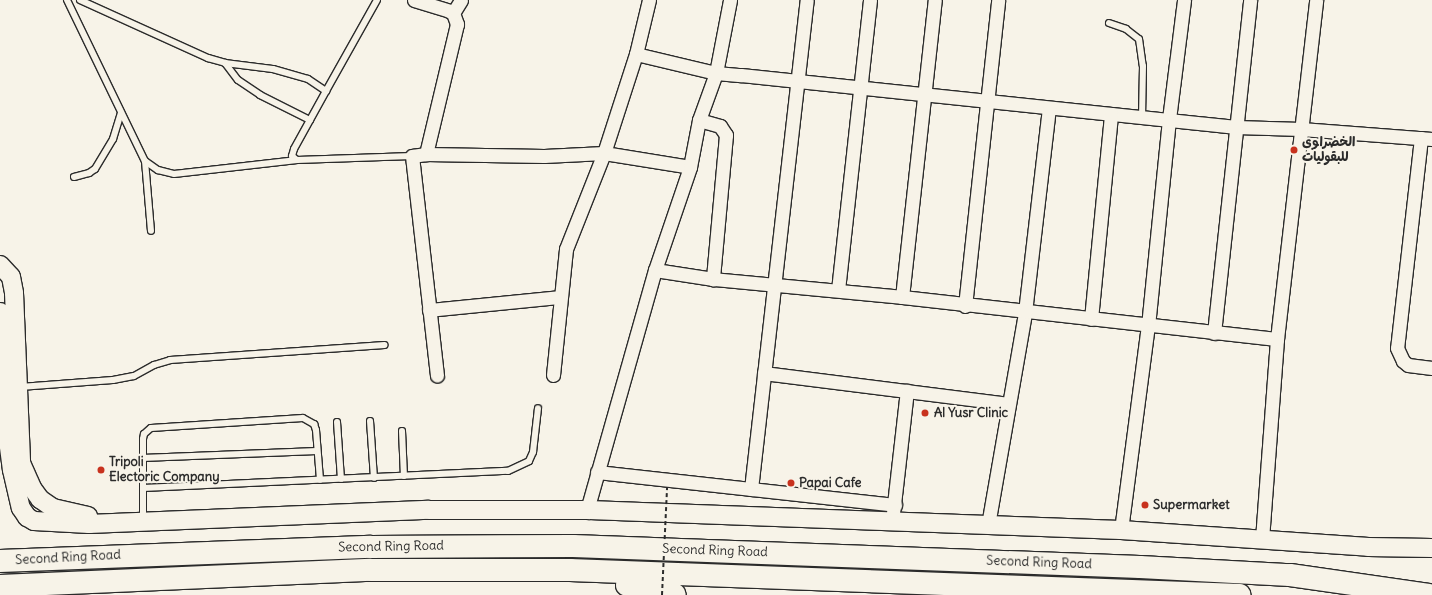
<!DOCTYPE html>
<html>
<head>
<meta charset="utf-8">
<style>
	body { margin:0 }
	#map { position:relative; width:1432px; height:595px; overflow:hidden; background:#f7f3e8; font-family:Delius,"Playpen Sans Arabic",sans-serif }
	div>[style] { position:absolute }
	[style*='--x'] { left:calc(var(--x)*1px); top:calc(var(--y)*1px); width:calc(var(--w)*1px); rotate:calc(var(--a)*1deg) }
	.roads { filter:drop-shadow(1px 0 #2b2b2b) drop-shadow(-1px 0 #2b2b2b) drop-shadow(0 1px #2b2b2b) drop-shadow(0 -1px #2b2b2b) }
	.lane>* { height:6px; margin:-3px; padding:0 3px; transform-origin:3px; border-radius:3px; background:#f7f3e8 }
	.street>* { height:13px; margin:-6.5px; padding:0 6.5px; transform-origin:6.5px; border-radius:6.5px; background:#f7f3e8 }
	.secondary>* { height:18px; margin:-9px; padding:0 9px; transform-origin:9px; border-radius:9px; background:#f7f3e8 }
	.highway>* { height:22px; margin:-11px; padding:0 11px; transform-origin:11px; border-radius:11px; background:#f7f3e8 }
	.path-bridge>* { height:2px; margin-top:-1px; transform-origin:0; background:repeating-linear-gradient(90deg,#2b2b2b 0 4px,transparent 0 7px) }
	.dots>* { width:11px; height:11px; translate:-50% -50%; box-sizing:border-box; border:2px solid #f7f3e8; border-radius:50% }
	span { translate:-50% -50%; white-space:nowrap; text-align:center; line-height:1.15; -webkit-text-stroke:4px #f7f3e8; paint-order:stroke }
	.poi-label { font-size:13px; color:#2b2b2b; font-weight:700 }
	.left { translate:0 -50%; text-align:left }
	.street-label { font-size:13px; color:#2b2b2b }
</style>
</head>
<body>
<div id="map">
	<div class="roads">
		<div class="lane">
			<i style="--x:67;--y:0;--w:179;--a:64.2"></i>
			<i style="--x:145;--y:161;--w:16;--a:35"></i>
			<i style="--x:158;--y:170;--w:16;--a:14"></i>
			<i style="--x:174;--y:174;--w:124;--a:-6.5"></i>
			<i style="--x:80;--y:0;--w:141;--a:24.4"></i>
			<i style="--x:208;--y:58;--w:18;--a:16"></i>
			<i style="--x:225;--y:63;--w:48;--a:7.1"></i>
			<i style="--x:273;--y:69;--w:36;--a:16"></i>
			<i style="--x:308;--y:79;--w:22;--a:34"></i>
			<i style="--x:326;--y:91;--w:104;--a:-60.7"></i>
			<i style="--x:1109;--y:23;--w:18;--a:19"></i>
			<i style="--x:1126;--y:29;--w:16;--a:38"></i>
			<i style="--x:1139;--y:39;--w:27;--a:82"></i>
			<i style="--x:1143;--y:66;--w:50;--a:91.1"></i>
			<i style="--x:225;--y:63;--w:21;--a:53"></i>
			<i style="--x:238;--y:80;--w:27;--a:34"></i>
			<i style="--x:260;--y:95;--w:56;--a:26.6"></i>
			<i style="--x:326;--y:91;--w:66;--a:118.9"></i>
			<i style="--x:294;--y:149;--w:7;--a:106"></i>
			<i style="--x:292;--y:156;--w:6;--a:39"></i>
			<i style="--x:297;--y:160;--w:115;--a:-2"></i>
			<i style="--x:145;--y:161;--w:70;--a:85.1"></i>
			<i style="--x:74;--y:177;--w:16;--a:-15"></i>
			<i style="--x:89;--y:173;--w:7;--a:-34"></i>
			<i style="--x:95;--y:169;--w:35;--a:-59"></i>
			<i style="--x:113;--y:139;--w:27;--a:-73"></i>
			<i style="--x:20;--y:387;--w:93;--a:-4.3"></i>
			<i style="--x:113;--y:380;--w:21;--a:-11"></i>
			<i style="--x:134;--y:376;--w:23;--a:-29"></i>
			<i style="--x:154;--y:365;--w:17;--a:-17"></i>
			<i style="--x:170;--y:360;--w:215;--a:-4"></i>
			<i style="--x:370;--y:421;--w:57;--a:86"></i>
			<i style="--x:337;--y:422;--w:57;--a:86"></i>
			<i style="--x:402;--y:431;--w:45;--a:87.5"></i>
			<i style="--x:142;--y:458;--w:175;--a:-2.3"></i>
			<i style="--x:143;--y:488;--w:365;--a:-2.7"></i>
			<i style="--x:508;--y:471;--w:23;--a:-25"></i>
			<i style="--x:529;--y:461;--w:10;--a:-66"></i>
			<i style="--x:533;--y:452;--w:44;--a:-83.5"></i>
			<i style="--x:143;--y:519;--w:80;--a:-90"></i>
			<i style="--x:143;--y:439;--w:5;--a:-79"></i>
			<i style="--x:144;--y:434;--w:9;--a:-41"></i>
			<i style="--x:151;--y:428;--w:152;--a:-3.8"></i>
			<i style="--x:303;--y:418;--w:13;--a:29"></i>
			<i style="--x:314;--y:424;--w:6;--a:72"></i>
			<i style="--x:316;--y:430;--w:50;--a:85.4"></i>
		</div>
		<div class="street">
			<i style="--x:414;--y:0;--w:37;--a:17"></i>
			<i style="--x:449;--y:11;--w:4;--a:27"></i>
			<i style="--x:453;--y:13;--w:12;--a:70"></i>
			<i style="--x:457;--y:24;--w:134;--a:103.4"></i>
			<i style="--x:426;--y:154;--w:118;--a:1"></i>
			<i style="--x:544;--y:156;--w:60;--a:-2.9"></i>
			<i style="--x:604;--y:153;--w:87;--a:9.2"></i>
			<i style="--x:453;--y:13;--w:15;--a:-58"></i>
			<i style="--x:636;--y:54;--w:82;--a:13.4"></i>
			<i style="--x:716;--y:73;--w:25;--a:5"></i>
			<i style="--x:741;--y:75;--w:498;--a:6"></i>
			<i style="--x:1236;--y:127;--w:65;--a:1.8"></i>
			<i style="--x:1301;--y:129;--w:131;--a:4.4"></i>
			<i style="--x:699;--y:120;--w:22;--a:16"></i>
			<i style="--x:720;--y:126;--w:11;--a:56"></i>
			<i style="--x:726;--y:135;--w:145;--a:95.2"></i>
			<i style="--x:1421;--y:138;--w:211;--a:96.5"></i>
			<i style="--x:1397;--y:348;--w:14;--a:65"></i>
			<i style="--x:1403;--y:361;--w:6;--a:39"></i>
			<i style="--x:1408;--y:365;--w:24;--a:7"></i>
			<i style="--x:426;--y:154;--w:14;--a:172"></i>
			<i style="--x:412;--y:156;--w:221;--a:83.5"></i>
			<i style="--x:655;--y:270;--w:59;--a:8.8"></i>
			<i style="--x:713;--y:279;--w:190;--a:5.4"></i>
			<i style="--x:902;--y:297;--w:377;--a:6.4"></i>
			<i style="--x:838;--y:290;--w:292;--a:-83.7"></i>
			<i style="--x:902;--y:297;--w:299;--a:-83.7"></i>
			<i style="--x:965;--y:306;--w:308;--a:-83.8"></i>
			<i style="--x:429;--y:310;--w:131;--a:-5.7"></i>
			<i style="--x:1091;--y:319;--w:206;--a:-84.4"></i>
			<i style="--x:1214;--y:333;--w:335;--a:-83.8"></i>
			<i style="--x:764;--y:373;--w:246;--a:7.2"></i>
			<i style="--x:553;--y:375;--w:127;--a:-84.1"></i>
			<i style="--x:566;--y:249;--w:103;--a:-68.4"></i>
			<i style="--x:604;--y:153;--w:104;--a:-72.1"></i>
			<i style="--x:636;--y:54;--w:56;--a:-76.5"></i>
			<i style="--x:597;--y:472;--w:300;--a:6.3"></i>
			<i style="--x:751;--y:489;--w:492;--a:-83.5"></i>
			<i style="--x:587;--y:510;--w:249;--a:-74.2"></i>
			<i style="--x:655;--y:270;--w:109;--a:-71.2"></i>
			<i style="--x:690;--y:167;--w:48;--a:-79.2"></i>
			<i style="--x:699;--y:120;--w:50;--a:-70.1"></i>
			<i style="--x:716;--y:73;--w:74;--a:-79.1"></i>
			<i style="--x:893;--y:513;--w:123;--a:-83.5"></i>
			<i style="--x:988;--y:525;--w:216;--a:-80.1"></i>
			<i style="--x:1025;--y:312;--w:205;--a:-83.3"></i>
			<i style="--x:1121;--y:530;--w:206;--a:-82.5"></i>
			<i style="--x:1148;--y:326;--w:208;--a:-84.2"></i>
			<i style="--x:1169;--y:119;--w:120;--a:-82.8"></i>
			<i style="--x:1262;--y:539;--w:201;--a:-85.7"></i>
			<i style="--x:1277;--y:339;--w:341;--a:-83.4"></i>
		</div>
		<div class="secondary">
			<i style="--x:0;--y:265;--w:16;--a:47"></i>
			<i style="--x:11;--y:277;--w:16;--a:79"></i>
			<i style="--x:14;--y:293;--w:170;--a:87.6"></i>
			<i style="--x:21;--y:463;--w:27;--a:66"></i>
			<i style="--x:32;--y:488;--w:14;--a:54"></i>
			<i style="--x:40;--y:499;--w:16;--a:35"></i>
			<i style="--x:53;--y:508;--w:36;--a:13"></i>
			<i style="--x:0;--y:312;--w:105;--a:87.3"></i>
			<i style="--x:5;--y:417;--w:53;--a:82.5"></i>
			<i style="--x:12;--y:470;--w:39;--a:77"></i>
			<i style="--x:21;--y:508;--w:11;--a:56"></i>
			<i style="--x:27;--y:517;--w:8;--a:30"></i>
			<i style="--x:34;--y:521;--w:55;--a:3.1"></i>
			<i style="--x:89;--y:524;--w:340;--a:-2.4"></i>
			<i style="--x:429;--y:510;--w:158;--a:0"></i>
			<i style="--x:587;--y:510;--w:534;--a:2.14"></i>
			<i style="--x:1121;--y:530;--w:248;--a:3.9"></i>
			<i style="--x:1368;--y:547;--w:64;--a:0.9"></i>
		</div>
		<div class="highway">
			<i style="--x:0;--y:561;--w:371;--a:-2.2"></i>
			<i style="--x:371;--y:547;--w:202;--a:-0.3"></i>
			<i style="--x:573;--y:546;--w:567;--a:2.12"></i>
			<i style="--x:1140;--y:567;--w:150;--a:3.1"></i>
			<i style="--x:1290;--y:575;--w:140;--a:8.2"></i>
			<i style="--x:627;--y:585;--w:21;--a:3"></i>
			<i style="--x:648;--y:586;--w:28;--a:18"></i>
			<i style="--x:0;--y:586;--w:371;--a:-2.5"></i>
			<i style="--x:371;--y:570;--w:199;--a:0"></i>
			<i style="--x:570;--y:570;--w:670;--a:2.14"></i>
		</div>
	</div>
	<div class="path-bridge">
		<i style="--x:662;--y:595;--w:108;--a:-87.3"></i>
	</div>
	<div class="dots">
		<i style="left:1294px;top:150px;background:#c8321e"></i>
		<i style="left:925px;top:413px;background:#c8321e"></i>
		<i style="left:101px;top:470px;background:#c8321e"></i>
		<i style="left:791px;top:483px;background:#c8321e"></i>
		<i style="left:1145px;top:505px;background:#c8321e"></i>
	</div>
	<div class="poi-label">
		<span class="left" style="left:1302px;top:150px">الخضراوى<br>للبقوليات</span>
		<span class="left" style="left:934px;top:413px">Al Yusr Clinic</span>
		<span class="left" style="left:109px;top:470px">Tripoli<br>Electoric Company</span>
		<span class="left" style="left:799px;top:483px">Papai Cafe</span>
		<span class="left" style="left:1153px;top:505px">Supermarket</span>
	</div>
	<div class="street-label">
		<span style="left:391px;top:547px;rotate:-1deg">Second Ring Road</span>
		<span style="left:715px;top:551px;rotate:2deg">Second Ring Road</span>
		<span style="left:68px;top:558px;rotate:-3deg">Second Ring Road</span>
		<span style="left:1039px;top:563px;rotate:2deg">Second Ring Road</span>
	</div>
</div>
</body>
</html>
